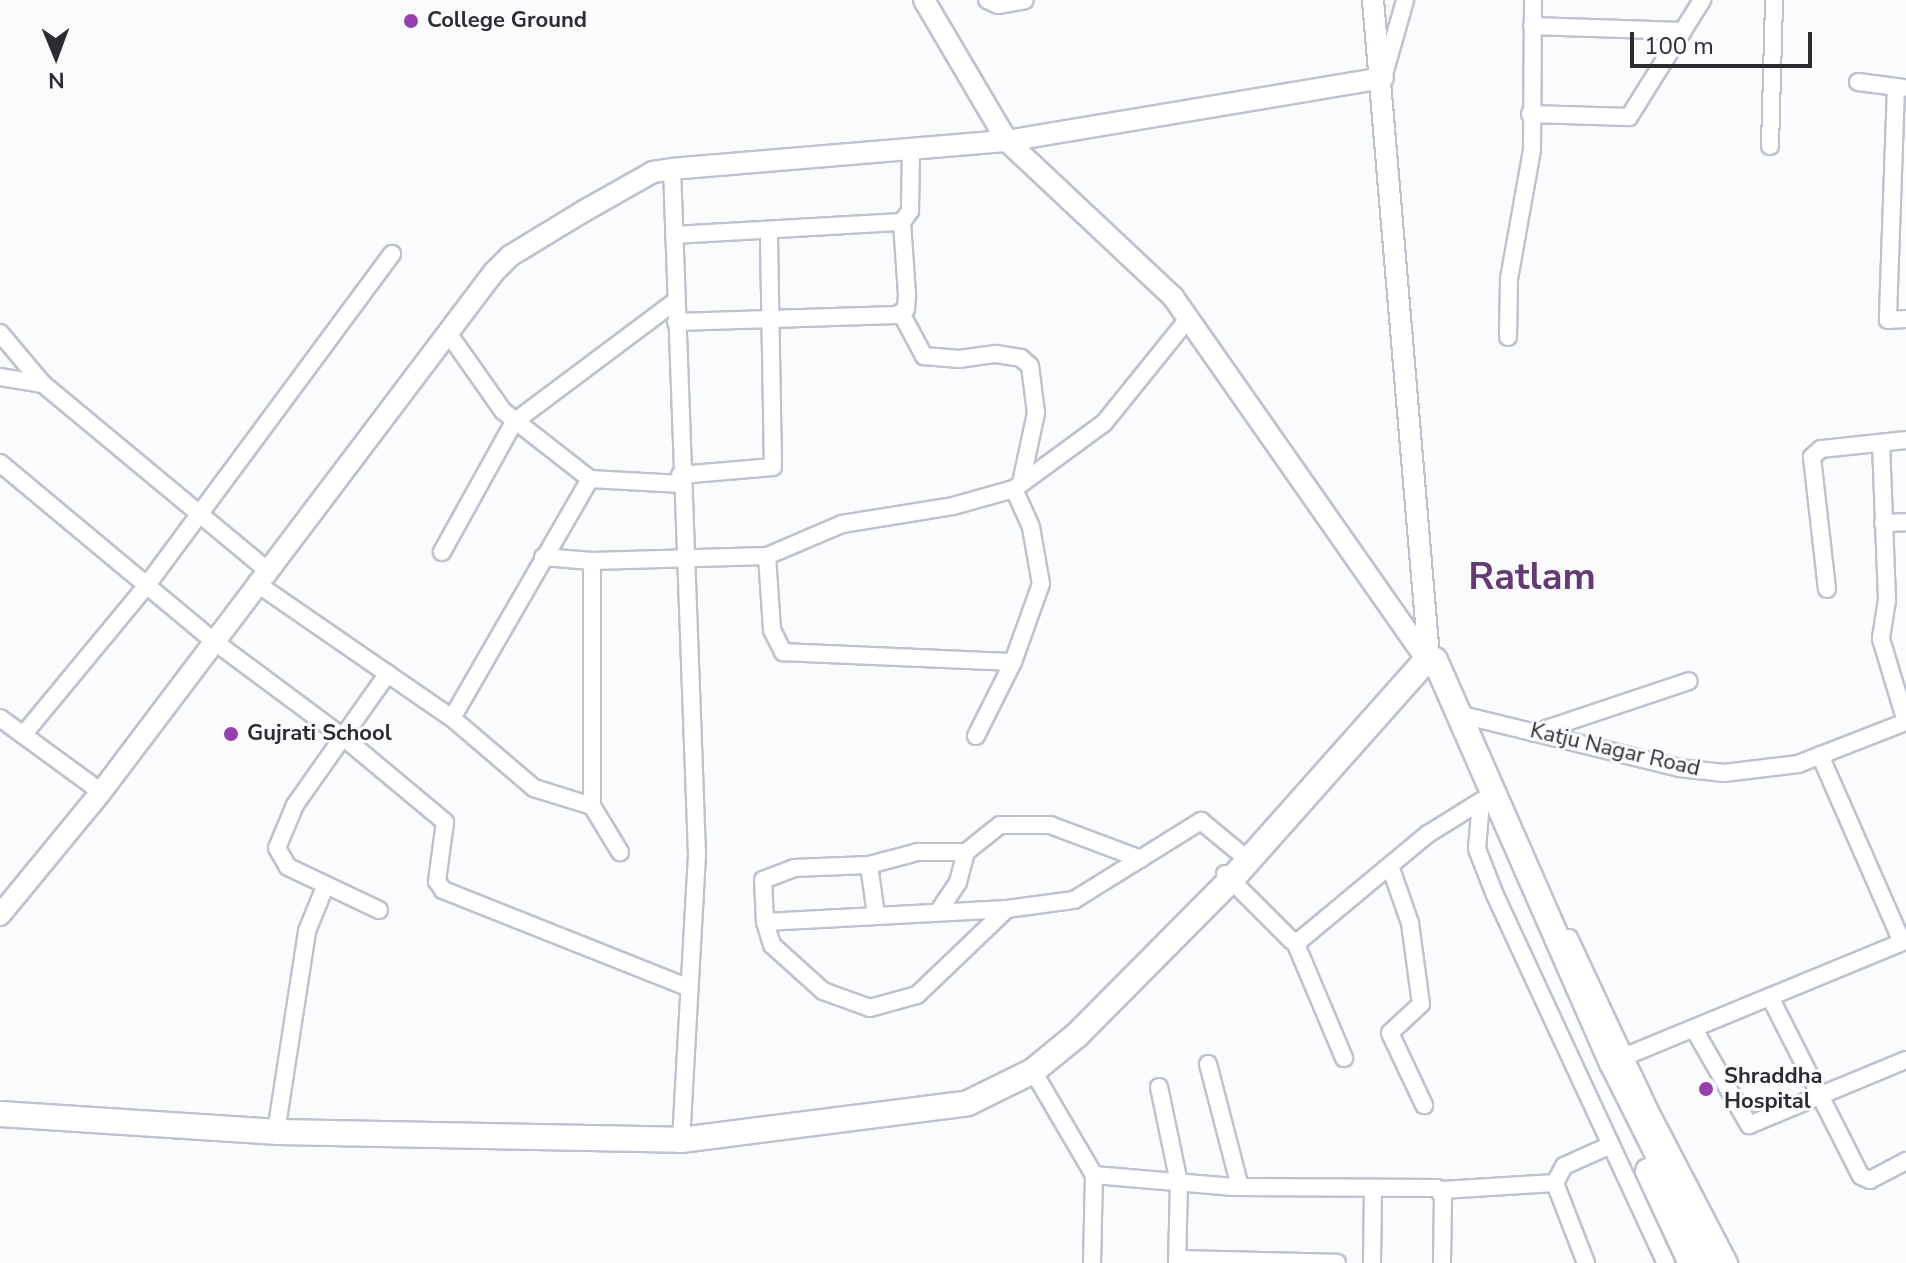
<!DOCTYPE html>
<html>
<head>
<meta charset="utf-8">
<style>
	body { margin:0 }
	#map { position:relative; width:1906px; height:1263px; overflow:hidden; background:#fafbfd; font-family:"Nunito Sans",sans-serif }
	div>[style] { position:absolute }
	[style*='--x'] { left:calc(var(--x)*1px); top:calc(var(--y)*1px); width:calc(var(--w)*1px); rotate:calc(var(--a)*1deg) }
	.roads { filter:drop-shadow(2px 0 #bec2ce) drop-shadow(-2px 0 #bec2ce) drop-shadow(0 2px #bec2ce) drop-shadow(0 -2px #bec2ce) }
	.minor>* { height:16px; margin:-8px; padding:0 8px; transform-origin:8px; border-radius:8px; background:#fff }
	.major>* { height:20px; margin:-10px; padding:0 10px; transform-origin:10px; border-radius:10px; background:#fff }
	.highway>* { height:24px; margin:-12px; padding:0 12px; transform-origin:12px; border-radius:12px; background:#fff }
	.dots>* { width:22px; height:22px; translate:-50% -50%; box-sizing:border-box; border:4px solid #fafbfd; border-radius:50% }
	span { translate:-50% -50%; white-space:nowrap; text-align:center; line-height:1.15; -webkit-text-stroke:6px #fafbfd; paint-order:stroke }
	.poi-label { font-size:22px; color:#2b2d31; font-weight:700 }
	.left { translate:0 -50%; text-align:left }
	.street-label { font-size:22px; color:#2b2d31 }
	.town-label { font-size:38px; color:#633a71; font-weight:700 }
	.north { position:absolute; left:16px; top:16px; width:80px; height:80px; -webkit-text-stroke:6px #fafbfd; paint-order:stroke; rotate:179deg; font-size:22px; font-weight:700; line-height:32px; text-align:center; color:#2b2d31 }
	.north::after { content:''; display:block; margin:auto; width:28px; height:36px; background:#2b2d31; clip-path:polygon(50% 0,100% 100%,50% 72%,0 100%) }
	.scale { position:absolute; left:1630px; top:32px; width:182px; height:36px; box-sizing:border-box; border:4px solid #2b2d31; border-top:0; padding-left:10px; font-size:24px; line-height:28px; white-space:nowrap; color:#2b2d31; -webkit-text-stroke:6px #fafbfd; paint-order:stroke }
</style>
</head>
<body>
<div id="map">
	<div class="roads">
		<div class="minor">
			<i style="--x:987;--y:0;--w:12;--a:24"></i>
			<i style="--x:998;--y:5;--w:27;--a:-10"></i>
			<i style="--x:1532;--y:26;--w:151;--a:1.9"></i>
			<i style="--x:1383;--y:78;--w:81;--a:-74.2"></i>
			<i style="--x:1858;--y:82;--w:46;--a:7.4"></i>
			<i style="--x:1896;--y:87;--w:233;--a:92"></i>
			<i style="--x:1888;--y:320;--w:18;--a:-3"></i>
			<i style="--x:1530;--y:114;--w:99;--a:1.7"></i>
			<i style="--x:1629;--y:117;--w:138;--a:-58"></i>
			<i style="--x:1770;--y:146;--w:146;--a:-88.4"></i>
			<i style="--x:672;--y:169;--w:686;--a:87.91"></i>
			<i style="--x:697;--y:855;--w:285;--a:93.2"></i>
			<i style="--x:674;--y:235;--w:228;--a:-3.3"></i>
			<i style="--x:902;--y:222;--w:14;--a:-54"></i>
			<i style="--x:910;--y:211;--w:62;--a:-89.1"></i>
			<i style="--x:901;--y:313;--w:49;--a:61.9"></i>
			<i style="--x:924;--y:356;--w:35;--a:5"></i>
			<i style="--x:959;--y:359;--w:37;--a:-8"></i>
			<i style="--x:996;--y:354;--w:25;--a:9"></i>
			<i style="--x:1021;--y:358;--w:12;--a:42"></i>
			<i style="--x:1030;--y:366;--w:47;--a:82.7"></i>
			<i style="--x:1036;--y:413;--w:72;--a:102.1"></i>
			<i style="--x:676;--y:322;--w:221;--a:-1.8"></i>
			<i style="--x:897;--y:315;--w:11;--a:-34"></i>
			<i style="--x:906;--y:309;--w:15;--a:-86"></i>
			<i style="--x:907;--y:294;--w:72;--a:-94"></i>
			<i style="--x:0;--y:333;--w:67;--a:49.9"></i>
			<i style="--x:448;--y:333;--w:95;--a:54.8"></i>
			<i style="--x:503;--y:411;--w:110;--a:38"></i>
			<i style="--x:590;--y:479;--w:91;--a:3.1"></i>
			<i style="--x:1508;--y:337;--w:58;--a:-89"></i>
			<i style="--x:1509;--y:279;--w:131;--a:-79.9"></i>
			<i style="--x:1532;--y:150;--w:150;--a:-89.6"></i>
			<i style="--x:0;--y:377;--w:44;--a:9.2"></i>
			<i style="--x:43;--y:384;--w:291;--a:39.7"></i>
			<i style="--x:1881;--y:443;--w:157;--a:87.8"></i>
			<i style="--x:1887;--y:600;--w:39;--a:99"></i>
			<i style="--x:1881;--y:639;--w:87;--a:73.2"></i>
			<i style="--x:0;--y:463;--w:275;--a:39.8"></i>
			<i style="--x:211;--y:639;--w:164;--a:36.6"></i>
			<i style="--x:343;--y:737;--w:133;--a:39.8"></i>
			<i style="--x:445;--y:822;--w:60;--a:97.7"></i>
			<i style="--x:437;--y:881;--w:11;--a:56"></i>
			<i style="--x:443;--y:890;--w:265;--a:21.7"></i>
			<i style="--x:680;--y:475;--w:93;--a:-4.9"></i>
			<i style="--x:773;--y:467;--w:236;--a:-91"></i>
			<i style="--x:1883;--y:523;--w:23;--a:-2"></i>
			<i style="--x:442;--y:552;--w:149;--a:-61"></i>
			<i style="--x:514;--y:422;--w:202;--a:-36.8"></i>
			<i style="--x:767;--y:556;--w:74;--a:86.1"></i>
			<i style="--x:772;--y:630;--w:25;--a:63"></i>
			<i style="--x:783;--y:652;--w:230;--a:2.5"></i>
			<i style="--x:543;--y:557;--w:49;--a:4.7"></i>
			<i style="--x:592;--y:561;--w:175;--a:-1.6"></i>
			<i style="--x:767;--y:556;--w:82;--a:-23.1"></i>
			<i style="--x:842;--y:524;--w:112;--a:-9.2"></i>
			<i style="--x:953;--y:506;--w:63;--a:-15.6"></i>
			<i style="--x:1014;--y:489;--w:112;--a:-36.3"></i>
			<i style="--x:1104;--y:423;--w:134;--a:-51.1"></i>
			<i style="--x:592;--y:561;--w:245;--a:90"></i>
			<i style="--x:592;--y:806;--w:54;--a:58.7"></i>
			<i style="--x:256;--y:583;--w:238;--a:34.6"></i>
			<i style="--x:452;--y:718;--w:108;--a:40.5"></i>
			<i style="--x:534;--y:788;--w:61;--a:17.2"></i>
			<i style="--x:1827;--y:589;--w:133;--a:-96.5"></i>
			<i style="--x:1812;--y:457;--w:12;--a:-42"></i>
			<i style="--x:1821;--y:449;--w:85;--a:-6"></i>
			<i style="--x:1462;--y:715;--w:223;--a:13.7"></i>
			<i style="--x:1679;--y:768;--w:45;--a:6.3"></i>
			<i style="--x:1724;--y:773;--w:75;--a:-6.9"></i>
			<i style="--x:1798;--y:764;--w:116;--a:-21.3"></i>
			<i style="--x:0;--y:718;--w:125;--a:36.2"></i>
			<i style="--x:452;--y:718;--w:276;--a:-60"></i>
			<i style="--x:1534;--y:733;--w:163;--a:-18.5"></i>
			<i style="--x:23;--y:735;--w:195;--a:-50.4"></i>
			<i style="--x:147;--y:585;--w:412;--a:-53.5"></i>
			<i style="--x:976;--y:736;--w:83;--a:-63.4"></i>
			<i style="--x:1013;--y:662;--w:83;--a:-70.3"></i>
			<i style="--x:1041;--y:584;--w:58;--a:-100"></i>
			<i style="--x:1031;--y:527;--w:42;--a:-114.1"></i>
			<i style="--x:1481;--y:801;--w:48;--a:94.8"></i>
			<i style="--x:1477;--y:849;--w:49;--a:68.6"></i>
			<i style="--x:1495;--y:895;--w:406;--a:65.1"></i>
			<i style="--x:869;--y:865;--w:50;--a:82"></i>
			<i style="--x:1390;--y:866;--w:60;--a:70.7"></i>
			<i style="--x:1410;--y:923;--w:82;--a:82.3"></i>
			<i style="--x:1421;--y:1004;--w:42;--a:136.9"></i>
			<i style="--x:1390;--y:1033;--w:80;--a:64.7"></i>
			<i style="--x:1225;--y:874;--w:93;--a:45"></i>
			<i style="--x:1291;--y:940;--w:8;--a:7"></i>
			<i style="--x:1299;--y:941;--w:168;--a:-39.7"></i>
			<i style="--x:1428;--y:834;--w:62;--a:-31.9"></i>
			<i style="--x:1007;--y:909;--w:242;--a:176.9"></i>
			<i style="--x:765;--y:922;--w:24;--a:73"></i>
			<i style="--x:772;--y:945;--w:69;--a:42"></i>
			<i style="--x:823;--y:991;--w:50;--a:19.9"></i>
			<i style="--x:870;--y:1008;--w:49;--a:-15.5"></i>
			<i style="--x:917;--y:995;--w:124;--a:-43.7"></i>
			<i style="--x:1007;--y:909;--w:68;--a:-7.7"></i>
			<i style="--x:1074;--y:900;--w:150;--a:-31.9"></i>
			<i style="--x:1201;--y:821;--w:52;--a:39.5"></i>
			<i style="--x:379;--y:910;--w:101;--a:-154.7"></i>
			<i style="--x:288;--y:867;--w:22;--a:-120"></i>
			<i style="--x:277;--y:848;--w:47;--a:-67.3"></i>
			<i style="--x:295;--y:805;--w:161;--a:-54.8"></i>
			<i style="--x:938;--y:912;--w:36;--a:-56"></i>
			<i style="--x:958;--y:882;--w:31;--a:-75"></i>
			<i style="--x:765;--y:922;--w:42;--a:-92.7"></i>
			<i style="--x:763;--y:880;--w:33;--a:-21"></i>
			<i style="--x:794;--y:868;--w:75;--a:-2.3"></i>
			<i style="--x:869;--y:865;--w:51;--a:-14.9"></i>
			<i style="--x:918;--y:852;--w:48;--a:0"></i>
			<i style="--x:966;--y:852;--w:43;--a:-38.5"></i>
			<i style="--x:1000;--y:825;--w:50;--a:0"></i>
			<i style="--x:1050;--y:825;--w:97;--a:20.5"></i>
			<i style="--x:1569;--y:938;--w:189;--a:64.9"></i>
			<i style="--x:1649;--y:1109;--w:174;--a:62.5"></i>
			<i style="--x:1295;--y:942;--w:126;--a:67.1"></i>
			<i style="--x:1770;--y:997;--w:201;--a:63.1"></i>
			<i style="--x:1861;--y:1176;--w:10;--a:24"></i>
			<i style="--x:1870;--y:1180;--w:41;--a:-27.8"></i>
			<i style="--x:1694;--y:1029;--w:111;--a:60.2"></i>
			<i style="--x:1749;--y:1125;--w:170;--a:-22.5"></i>
			<i style="--x:1626;--y:1056;--w:299;--a:-22.4"></i>
			<i style="--x:1902;--y:942;--w:204;--a:-113.7"></i>
			<i style="--x:1208;--y:1064;--w:127;--a:75.4"></i>
			<i style="--x:1033;--y:1071;--w:121;--a:59.6"></i>
			<i style="--x:1094;--y:1175;--w:88;--a:91.3"></i>
			<i style="--x:1159;--y:1087;--w:98;--a:78.2"></i>
			<i style="--x:1179;--y:1183;--w:80;--a:91.4"></i>
			<i style="--x:278;--y:1119;--w:190;--a:-81.2"></i>
			<i style="--x:307;--y:931;--w:48;--a:-67.8"></i>
			<i style="--x:1094;--y:1175;--w:140;--a:4.9"></i>
			<i style="--x:1233;--y:1187;--w:204;--a:0.3"></i>
			<i style="--x:1437;--y:1188;--w:11;--a:56"></i>
			<i style="--x:1443;--y:1197;--w:66;--a:90.9"></i>
			<i style="--x:1442;--y:1190;--w:113;--a:-3.5"></i>
			<i style="--x:1177;--y:1259;--w:160;--a:1.4"></i>
			<i style="--x:1372;--y:1263;--w:74;--a:-89.2"></i>
			<i style="--x:1586;--y:1263;--w:86;--a:-111.2"></i>
			<i style="--x:1555;--y:1183;--w:19;--a:-62"></i>
			<i style="--x:1564;--y:1166;--w:51;--a:-24.1"></i>
		</div>
		<div class="major">
			<i style="--x:924;--y:0;--w:164;--a:59.5"></i>
			<i style="--x:1007;--y:141;--w:228;--a:43.2"></i>
			<i style="--x:1173;--y:297;--w:431;--a:55"></i>
			<i style="--x:1373;--y:0;--w:647;--a:85.13"></i>
			<i style="--x:0;--y:915;--w:159;--a:-50.6"></i>
			<i style="--x:101;--y:792;--w:652;--a:-52.92"></i>
			<i style="--x:494;--y:272;--w:23;--a:-45"></i>
			<i style="--x:510;--y:256;--w:87;--a:-31.3"></i>
			<i style="--x:584;--y:211;--w:79;--a:-29.5"></i>
			<i style="--x:653;--y:172;--w:19;--a:-9"></i>
			<i style="--x:672;--y:169;--w:336;--a:-4.8"></i>
			<i style="--x:1007;--y:141;--w:381;--a:-9.5"></i>
		</div>
		<div class="highway">
			<i style="--x:1435;--y:660;--w:440;--a:66.3"></i>
			<i style="--x:1612;--y:1063;--w:224;--a:63.4"></i>
			<i style="--x:0;--y:1114;--w:279;--a:3.7"></i>
			<i style="--x:278;--y:1132;--w:403;--a:1.1"></i>
			<i style="--x:681;--y:1140;--w:289;--a:-7.3"></i>
			<i style="--x:968;--y:1103;--w:72;--a:-26.2"></i>
			<i style="--x:1033;--y:1071;--w:57;--a:-39.3"></i>
			<i style="--x:1077;--y:1035;--w:218;--a:-45.2"></i>
			<i style="--x:1231;--y:880;--w:290;--a:-48.4"></i>
			<i style="--x:1648;--y:1171;--w:102;--a:64.9"></i>
		</div>
	</div>
	<div class="dots">
		<i style="left:411px;top:21px;background:#9440ae"></i>
		<i style="left:231px;top:734px;background:#9440ae"></i>
		<i style="left:1706px;top:1089px;background:#9440ae"></i>
	</div>
	<div class="poi-label">
		<span class="left" style="left:427px;top:21px">College Ground</span>
		<span class="left" style="left:247px;top:734px">Gujrati School</span>
		<span class="left" style="left:1724px;top:1089px">Shraddha<br>Hospital</span>
	</div>
	<div class="street-label">
		<span style="left:1615px;top:750px;rotate:13deg">Katju Nagar Road</span>
	</div>
	<div class="town-label">
		<span style="left:1532px;top:577px">Ratlam</span>
	</div>
	<div class="north">N</div>
	<div class="scale">100 m</div>
</div>
</body>
</html>
